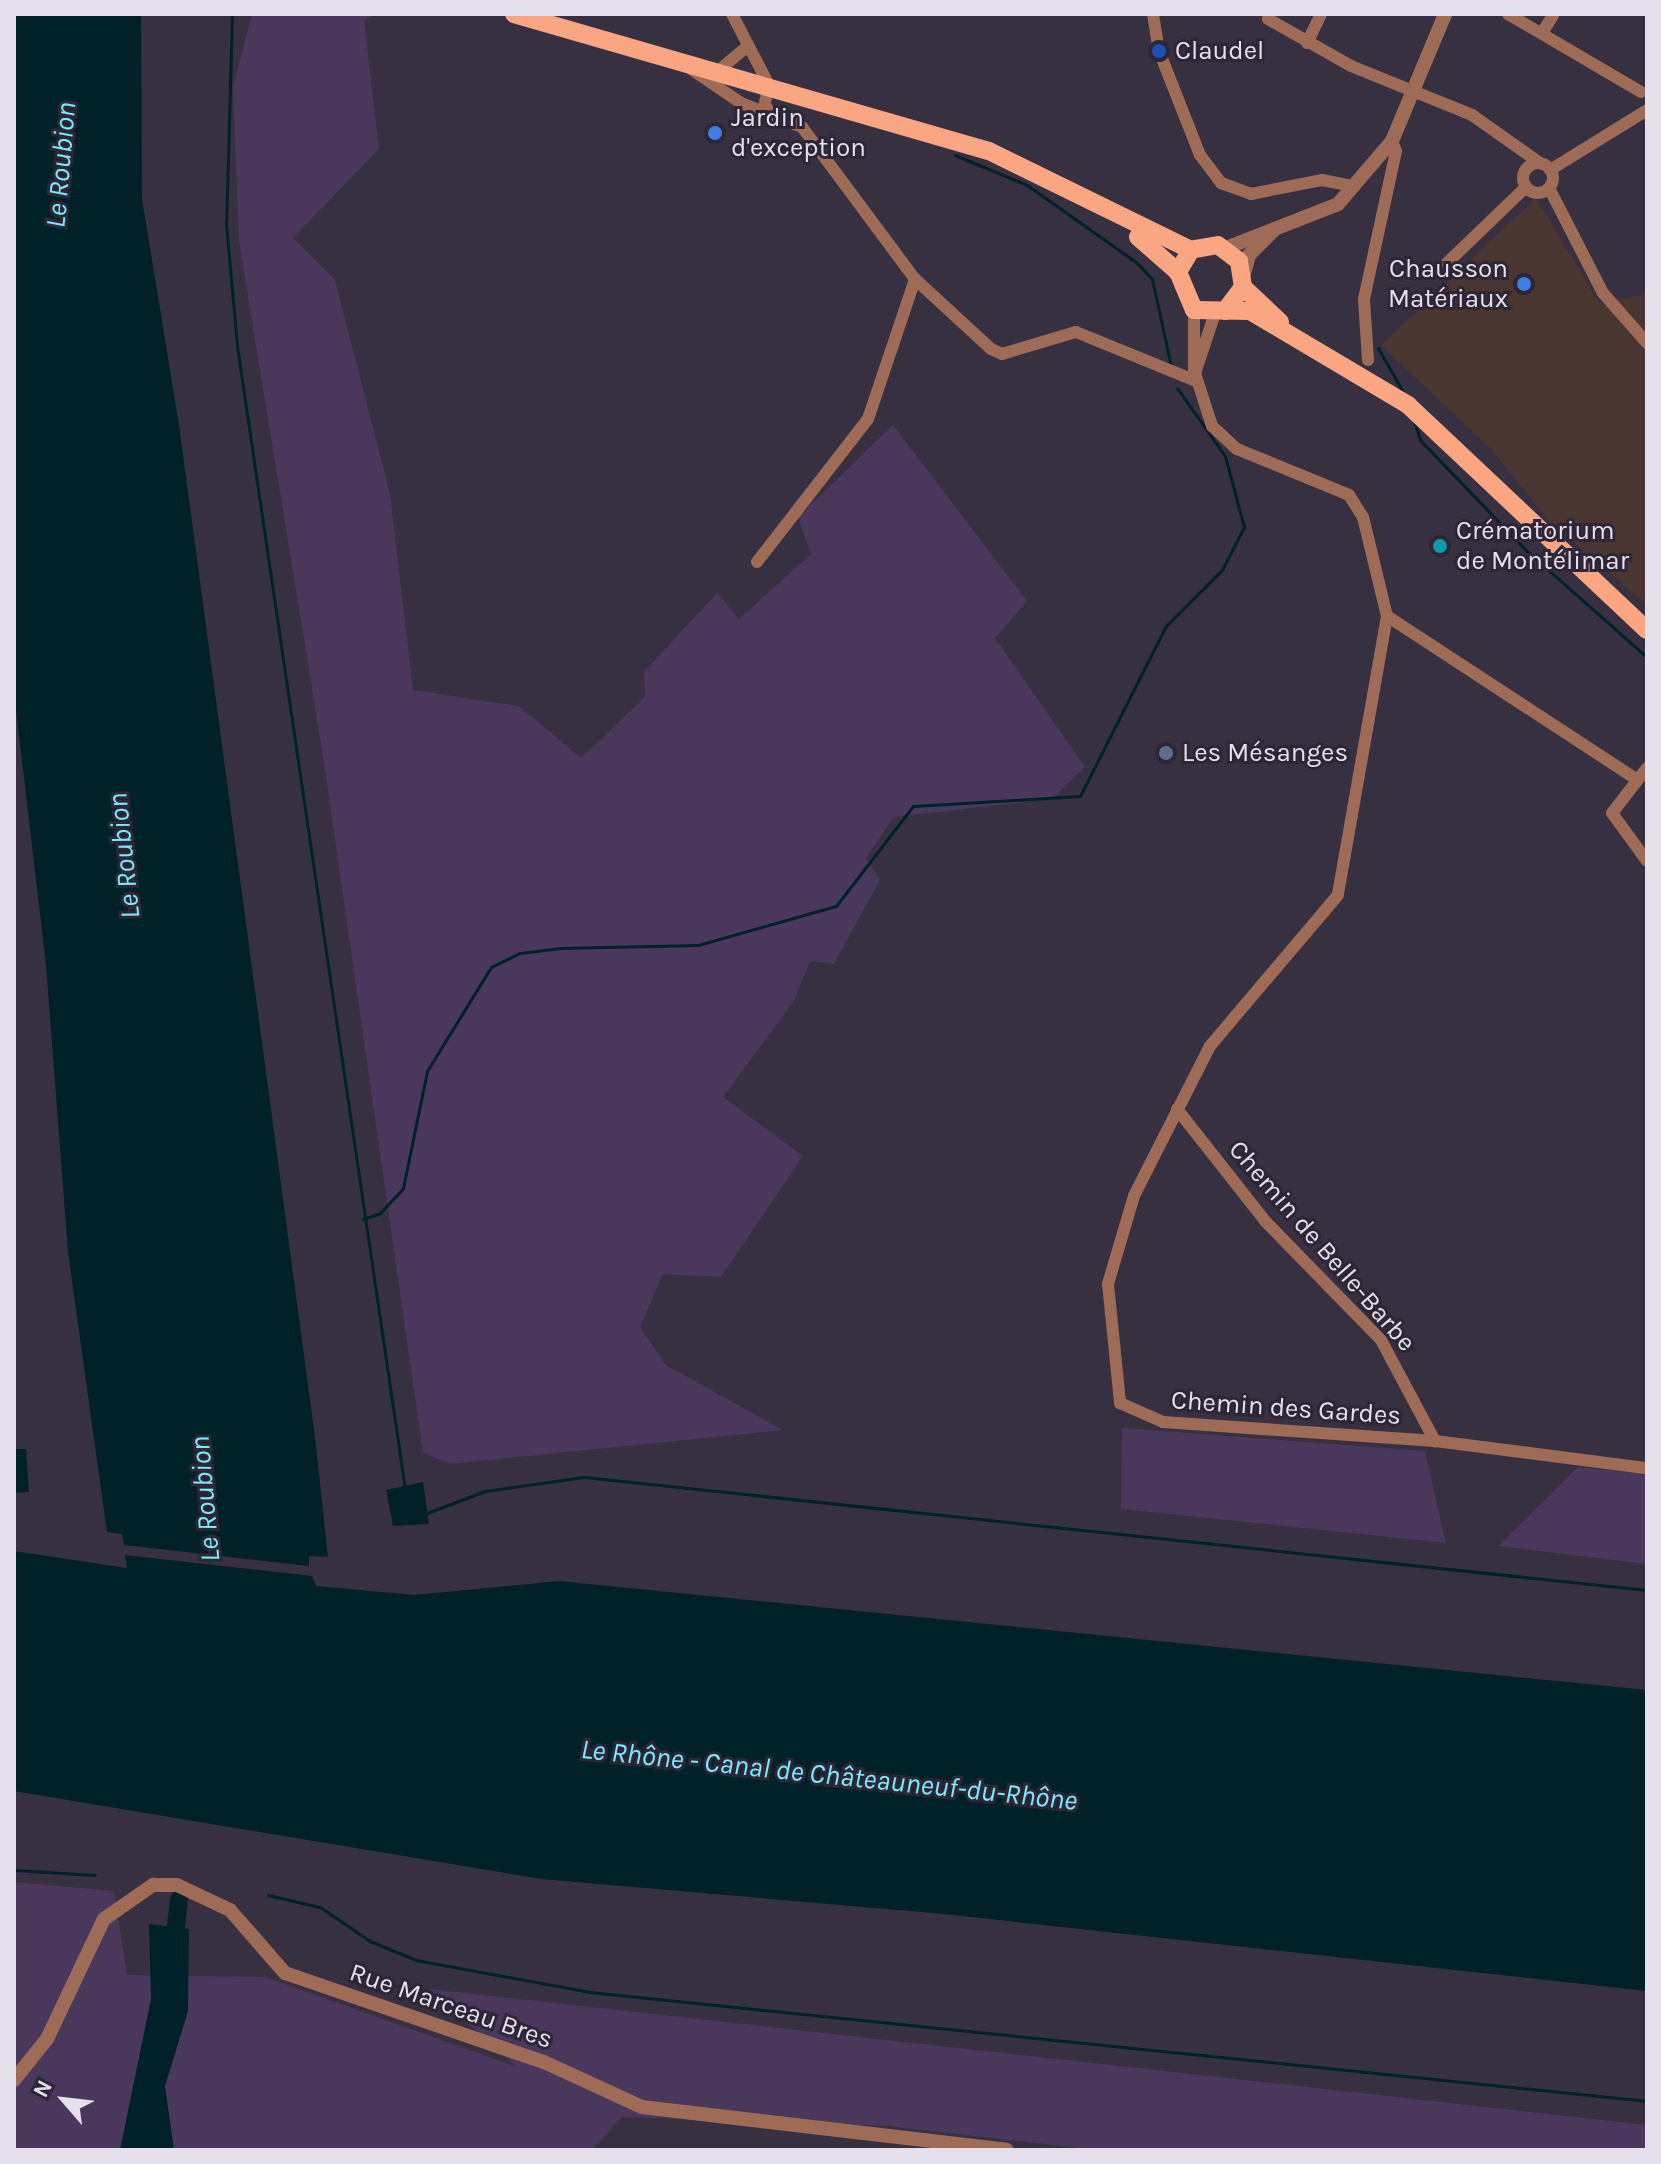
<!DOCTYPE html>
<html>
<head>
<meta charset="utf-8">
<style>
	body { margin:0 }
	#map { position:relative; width:1661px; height:2164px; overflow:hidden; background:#373040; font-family:Karla,sans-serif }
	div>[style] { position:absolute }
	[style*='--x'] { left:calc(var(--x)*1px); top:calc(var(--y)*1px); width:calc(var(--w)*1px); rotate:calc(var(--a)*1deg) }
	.industrial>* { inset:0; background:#4a3630 }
	.green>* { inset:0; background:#49385b }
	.water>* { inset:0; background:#002127 }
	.stream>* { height:3px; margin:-1.5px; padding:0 1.5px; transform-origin:1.5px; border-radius:1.5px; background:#002127 }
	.river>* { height:18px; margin:-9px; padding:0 9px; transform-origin:9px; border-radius:9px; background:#002127 }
	.minor>* { height:12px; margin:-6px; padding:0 6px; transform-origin:6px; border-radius:6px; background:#9e6b56 }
	.minor>.ring { margin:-6px; padding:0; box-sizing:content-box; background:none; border:12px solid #9e6b56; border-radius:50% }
	.tertiary>* { height:14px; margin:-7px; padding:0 7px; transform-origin:7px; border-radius:7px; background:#9e6b56 }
	.primary>* { height:18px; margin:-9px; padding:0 9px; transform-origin:9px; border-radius:9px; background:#faa683 }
	.dots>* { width:22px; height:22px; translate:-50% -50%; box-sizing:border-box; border:4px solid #2d2636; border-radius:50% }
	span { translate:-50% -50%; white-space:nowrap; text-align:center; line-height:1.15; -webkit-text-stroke:6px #2d2636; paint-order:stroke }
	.poi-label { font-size:26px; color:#e5e0eb }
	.left { translate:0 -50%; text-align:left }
	.right { translate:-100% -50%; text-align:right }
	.street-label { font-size:26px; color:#e5e0eb }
	.water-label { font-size:28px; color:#7aebfd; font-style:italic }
	.frame { position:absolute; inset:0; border:16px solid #e5e0eb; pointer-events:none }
	.north { position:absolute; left:24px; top:2060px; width:80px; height:80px; -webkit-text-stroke:6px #2d2636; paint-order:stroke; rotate:298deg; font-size:22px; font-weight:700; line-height:32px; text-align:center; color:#e5e0eb }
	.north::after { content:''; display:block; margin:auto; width:28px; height:36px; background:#e5e0eb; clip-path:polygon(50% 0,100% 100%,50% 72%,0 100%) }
</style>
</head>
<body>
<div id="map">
	<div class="industrial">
		<i style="clip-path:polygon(1536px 198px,1599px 303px,1647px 294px,1647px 605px,1550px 522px,1491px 449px,1381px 345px)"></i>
	</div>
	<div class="green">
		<i style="clip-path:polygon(252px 14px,376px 14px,364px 20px,379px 149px,293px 238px,335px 280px,390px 494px,413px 690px,519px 706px,581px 758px,645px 697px,644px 672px,717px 593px,739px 619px,811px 554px,798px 517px,893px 425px,1027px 601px,995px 638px,1085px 767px,1052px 799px,894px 817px,866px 858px,880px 880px,834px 964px,810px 961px,794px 1001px,723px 1097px,803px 1156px,721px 1277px,663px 1274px,640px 1327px,666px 1365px,783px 1430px,450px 1464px,423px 1453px,324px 762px,239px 241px,233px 87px)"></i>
		<i style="clip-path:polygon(1122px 1428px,1425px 1451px,1446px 1543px,1121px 1509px)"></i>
		<i style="clip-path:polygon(1578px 1467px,1647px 1474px,1647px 1564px,1498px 1546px)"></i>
		<i style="clip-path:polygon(14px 1882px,114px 1891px,127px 1975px,265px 1977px,517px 2067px,430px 1989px,1647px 2125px,1647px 2150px,1097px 2150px,888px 2126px,622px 2117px,592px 2150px,14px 2150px)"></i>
	</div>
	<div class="water">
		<i style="clip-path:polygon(14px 14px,141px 14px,142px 199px,179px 425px,315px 1437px,328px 1557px,309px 1556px,309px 1566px,124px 1545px,122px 1534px,107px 1532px,68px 1252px,46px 965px,14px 693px)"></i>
		<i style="clip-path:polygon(14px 1449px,26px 1449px,29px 1492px,14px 1493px)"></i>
		<i style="clip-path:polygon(423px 1482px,429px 1524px,393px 1526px,386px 1490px)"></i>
		<i style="clip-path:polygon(14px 1551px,127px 1568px,125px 1555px,312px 1576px,316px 1586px,414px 1595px,559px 1581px,1647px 1690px,1647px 1991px,944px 1914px,541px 1879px,14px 1791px)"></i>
		<i style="clip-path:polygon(149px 1924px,189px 1929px,188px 2011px,165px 2086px,174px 2150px,120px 2150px,151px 1999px)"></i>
	</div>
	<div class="stream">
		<i style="--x:232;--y:14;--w:210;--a:91.6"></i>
		<i style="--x:226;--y:224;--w:122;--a:84.8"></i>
		<i style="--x:237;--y:346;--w:1155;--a:81.64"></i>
		<i style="--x:955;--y:155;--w:78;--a:22.6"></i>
		<i style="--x:1027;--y:185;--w:135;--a:35.3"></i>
		<i style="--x:1137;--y:263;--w:22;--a:47"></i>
		<i style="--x:1152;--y:279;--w:89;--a:77.7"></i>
		<i style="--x:1378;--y:348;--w:51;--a:60.4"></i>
		<i style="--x:1414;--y:421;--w:20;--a:72"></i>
		<i style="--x:1420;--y:440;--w:154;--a:46.1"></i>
		<i style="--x:1527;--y:551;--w:160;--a:41.5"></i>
		<i style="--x:363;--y:1219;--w:18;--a:-19"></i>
		<i style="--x:380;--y:1213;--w:34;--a:-47"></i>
		<i style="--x:403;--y:1188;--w:119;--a:-78.4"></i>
		<i style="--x:427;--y:1071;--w:122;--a:-58.4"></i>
		<i style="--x:491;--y:967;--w:32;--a:-26"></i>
		<i style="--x:520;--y:953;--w:39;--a:-7"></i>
		<i style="--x:559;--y:948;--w:139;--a:-1.2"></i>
		<i style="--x:698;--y:945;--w:143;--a:-15.8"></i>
		<i style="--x:836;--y:906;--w:126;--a:-52.4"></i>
		<i style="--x:913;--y:806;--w:167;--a:-3.4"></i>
		<i style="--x:1080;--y:796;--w:191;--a:-63.2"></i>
		<i style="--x:1166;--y:626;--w:79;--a:-45"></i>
		<i style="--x:1222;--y:570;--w:48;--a:-62.9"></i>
		<i style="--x:1244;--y:527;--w:73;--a:-105"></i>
		<i style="--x:1225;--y:456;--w:83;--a:-125.2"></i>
		<i style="--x:427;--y:1513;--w:62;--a:-20.8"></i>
		<i style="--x:485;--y:1491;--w:100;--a:-8"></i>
		<i style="--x:584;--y:1477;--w:1069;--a:6.07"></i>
		<i style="--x:14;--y:1870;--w:81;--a:3.5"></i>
		<i style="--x:268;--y:1895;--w:53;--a:13"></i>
		<i style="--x:320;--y:1907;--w:60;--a:34.2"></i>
		<i style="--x:370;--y:1941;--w:50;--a:22.4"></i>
		<i style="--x:416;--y:1960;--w:177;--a:10.4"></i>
		<i style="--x:590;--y:1992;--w:1063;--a:5.89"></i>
	</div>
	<div class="river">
		<i style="--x:173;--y:1952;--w:53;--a:-83.5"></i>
	</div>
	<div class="minor">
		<i style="--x:732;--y:14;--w:80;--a:62.5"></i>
		<i style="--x:769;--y:85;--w:23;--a:103"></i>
		<i style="--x:764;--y:107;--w:12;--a:31"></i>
		<i style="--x:1153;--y:14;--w:37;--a:81"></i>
		<i style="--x:1159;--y:51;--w:112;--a:68.5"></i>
		<i style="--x:1200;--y:155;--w:35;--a:53"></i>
		<i style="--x:1221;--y:183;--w:32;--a:20"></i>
		<i style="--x:1251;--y:194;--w:72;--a:-11.2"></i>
		<i style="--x:1322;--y:180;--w:33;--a:11"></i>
		<i style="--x:1508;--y:14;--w:154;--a:30.4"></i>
		<i style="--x:1268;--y:19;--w:95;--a:29.5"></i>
		<i style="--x:1351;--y:66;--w:131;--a:22"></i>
		<i style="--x:1472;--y:115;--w:83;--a:35.2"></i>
		<i style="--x:1542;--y:33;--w:22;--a:-58"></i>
		<i style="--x:1307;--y:43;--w:32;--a:-64"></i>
		<i style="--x:691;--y:69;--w:60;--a:34.2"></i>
		<i style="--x:741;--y:103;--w:66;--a:21.5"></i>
		<i style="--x:802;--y:127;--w:189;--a:53.4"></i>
		<i style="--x:915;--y:279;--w:103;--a:42.6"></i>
		<i style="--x:991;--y:349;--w:12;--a:24"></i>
		<i style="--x:1002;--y:354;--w:77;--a:-16.6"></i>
		<i style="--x:1076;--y:332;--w:130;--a:22.2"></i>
		<i style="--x:718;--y:71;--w:38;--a:-40"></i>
		<i class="ring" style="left:1523px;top:163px;width:18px;height:18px"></i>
		<i style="--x:1550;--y:170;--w:114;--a:-31.7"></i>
		<i style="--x:1549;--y:188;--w:118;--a:62.8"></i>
		<i style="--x:1603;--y:293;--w:67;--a:48.7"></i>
		<i style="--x:1447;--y:263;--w:110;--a:-43.9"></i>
		<i style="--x:1215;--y:313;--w:63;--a:108.4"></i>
		<i style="--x:1195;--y:373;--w:56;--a:72.2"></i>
		<i style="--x:1212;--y:426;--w:34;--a:43"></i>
		<i style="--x:1237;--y:449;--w:121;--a:22.3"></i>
		<i style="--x:1349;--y:495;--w:26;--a:58"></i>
		<i style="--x:1363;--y:517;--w:102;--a:76.4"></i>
		<i style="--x:1387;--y:616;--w:283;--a:100"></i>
		<i style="--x:1338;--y:895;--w:198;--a:130.3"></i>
		<i style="--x:1210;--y:1046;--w:168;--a:116.9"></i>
		<i style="--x:1134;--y:1196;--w:92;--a:106.5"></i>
		<i style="--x:1108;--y:1284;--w:120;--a:84.2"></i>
		<i style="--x:1120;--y:1403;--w:47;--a:23.8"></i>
		<i style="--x:1163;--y:1422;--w:273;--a:4"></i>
		<i style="--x:1368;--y:360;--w:61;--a:-93.8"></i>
		<i style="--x:1364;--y:299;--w:151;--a:-77.8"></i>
		<i style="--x:1396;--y:151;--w:11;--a:-112"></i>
		<i style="--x:1194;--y:370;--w:60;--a:-90"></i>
		<i style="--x:757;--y:562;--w:181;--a:-52.2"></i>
		<i style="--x:868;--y:419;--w:148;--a:-71.4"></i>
		<i style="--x:1387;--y:616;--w:298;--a:33.2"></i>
		<i style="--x:1647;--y:768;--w:57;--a:127.9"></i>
		<i style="--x:1612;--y:813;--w:59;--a:53.9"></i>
		<i style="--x:1177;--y:1109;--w:144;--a:51.8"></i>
		<i style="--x:1266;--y:1222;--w:165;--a:45.7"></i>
		<i style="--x:1381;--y:1340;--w:115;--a:61.9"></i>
		<i style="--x:1435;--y:1441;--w:214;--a:7.3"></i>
	</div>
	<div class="tertiary">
		<i style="--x:1226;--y:248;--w:120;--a:-21.4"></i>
		<i style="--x:1338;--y:204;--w:83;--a:-49.4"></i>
		<i style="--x:1392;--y:141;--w:138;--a:-67.3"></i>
		<i style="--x:1244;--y:274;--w:20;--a:-75"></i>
		<i style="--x:1249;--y:255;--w:37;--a:-45"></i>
		<i style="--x:14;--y:2080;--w:53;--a:-51.2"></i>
		<i style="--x:47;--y:2039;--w:133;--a:-64.6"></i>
		<i style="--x:104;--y:1919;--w:60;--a:-34.8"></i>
		<i style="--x:153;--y:1885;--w:24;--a:0"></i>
		<i style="--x:177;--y:1885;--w:59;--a:25.3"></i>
		<i style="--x:230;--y:1910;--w:84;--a:48.9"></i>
		<i style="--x:285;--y:1973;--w:274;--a:19"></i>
		<i style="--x:544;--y:2062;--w:108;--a:24.7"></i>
		<i style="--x:642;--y:2107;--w:367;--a:6.7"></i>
	</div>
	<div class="primary">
		<i style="--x:514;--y:14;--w:494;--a:16.1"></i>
		<i style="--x:989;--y:151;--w:225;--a:26.1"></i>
		<i style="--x:1138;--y:237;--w:53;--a:41.2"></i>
		<i style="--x:1243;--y:287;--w:51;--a:43.4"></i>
		<i style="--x:1225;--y:311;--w:30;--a:-53"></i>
		<i style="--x:1243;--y:287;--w:26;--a:-99"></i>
		<i style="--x:1239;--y:261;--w:26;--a:-143"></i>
		<i style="--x:1218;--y:245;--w:27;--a:170"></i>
		<i style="--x:1191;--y:250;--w:26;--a:121"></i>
		<i style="--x:1178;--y:272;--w:41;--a:67.2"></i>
		<i style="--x:1194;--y:310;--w:56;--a:1"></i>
		<i style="--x:1250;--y:311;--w:184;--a:30.7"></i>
		<i style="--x:1408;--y:405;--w:328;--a:43.3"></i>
	</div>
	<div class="dots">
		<i style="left:1159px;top:51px;background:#1a4fb4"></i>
		<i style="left:715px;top:133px;background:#3f7fe0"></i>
		<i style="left:1524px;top:284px;background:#3f7fe0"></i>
		<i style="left:1440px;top:546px;background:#0f9aa8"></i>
		<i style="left:1166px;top:753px;background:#5c6f8a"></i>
	</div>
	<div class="poi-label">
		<span class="left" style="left:1175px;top:51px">Claudel</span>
		<span class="left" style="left:731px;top:133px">Jardin<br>d'exception</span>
		<span class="right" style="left:1508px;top:284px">Chausson<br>Matériaux</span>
		<span class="left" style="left:1456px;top:546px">Crématorium<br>de Montélimar</span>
		<span class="left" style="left:1182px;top:753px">Les Mésanges</span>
	</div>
	<div class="street-label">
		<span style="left:1322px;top:1246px;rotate:49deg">Chemin de Belle-Barbe</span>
		<span style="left:1286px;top:1408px;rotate:4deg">Chemin des Gardes</span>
		<span style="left:451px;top:2006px;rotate:19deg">Rue Marceau Bres</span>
	</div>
	<div class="water-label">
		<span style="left:61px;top:165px;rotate:-85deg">Le Roubion</span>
		<span style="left:124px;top:856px;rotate:-96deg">Le Roubion</span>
		<span style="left:205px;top:1499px;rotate:-95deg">Le Roubion</span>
		<span style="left:829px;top:1775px;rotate:6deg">Le Rhône - Canal de Châteauneuf-du-Rhône</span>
	</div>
	<div class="frame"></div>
	<div class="north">N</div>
</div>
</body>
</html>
